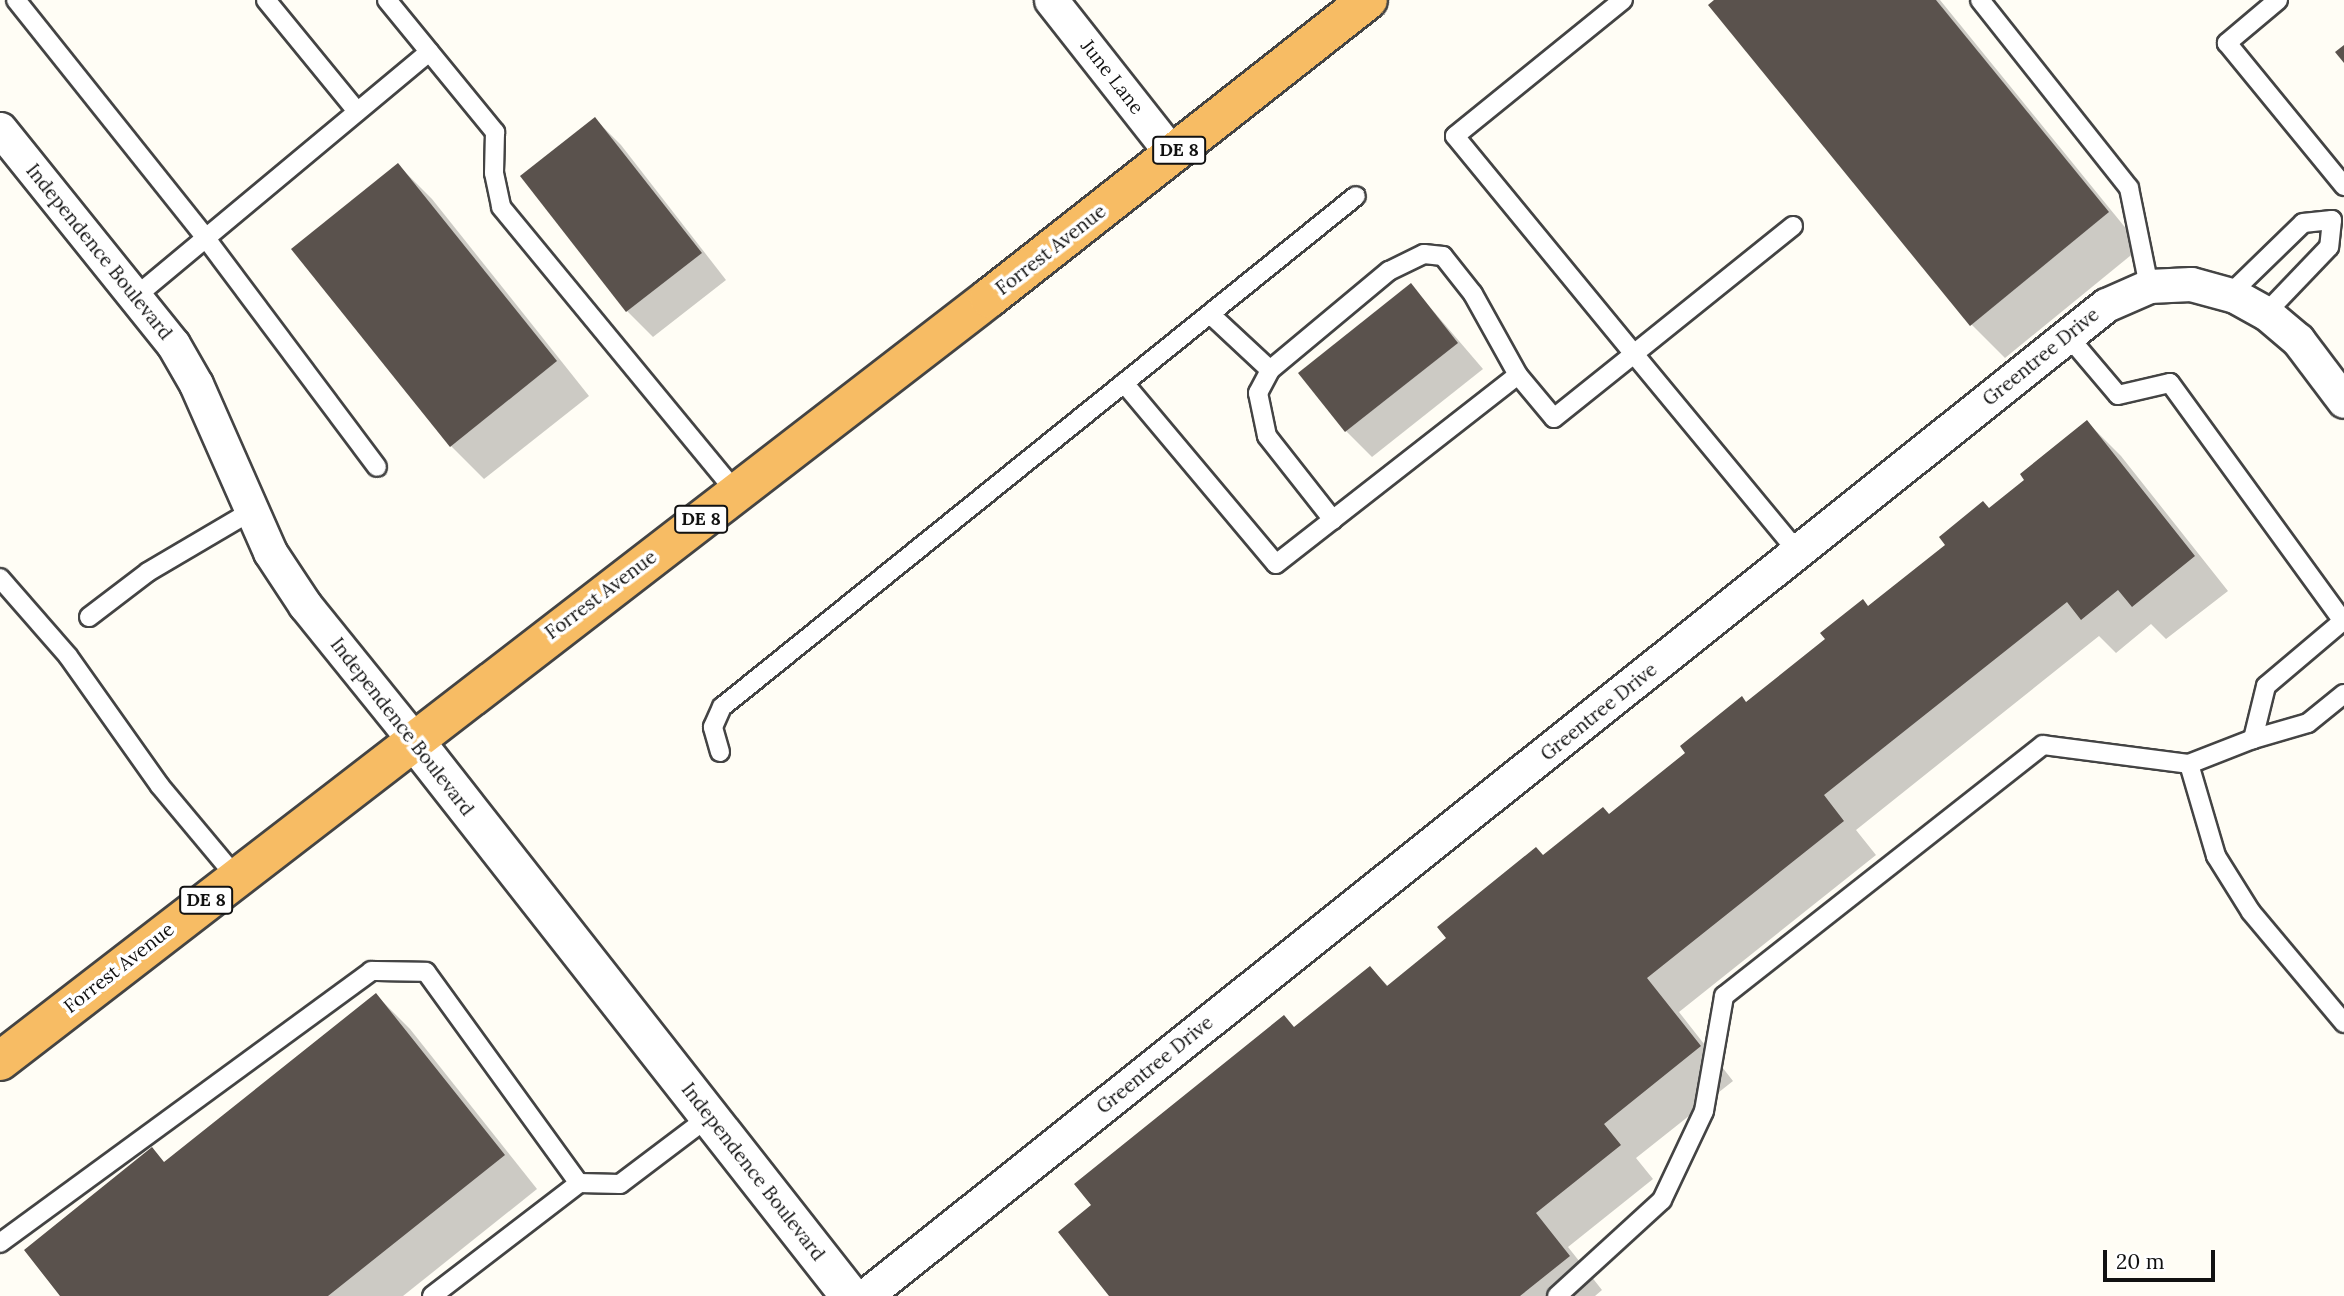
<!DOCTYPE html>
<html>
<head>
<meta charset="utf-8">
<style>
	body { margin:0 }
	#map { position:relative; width:2344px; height:1296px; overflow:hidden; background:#fffdf5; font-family:Lora,serif }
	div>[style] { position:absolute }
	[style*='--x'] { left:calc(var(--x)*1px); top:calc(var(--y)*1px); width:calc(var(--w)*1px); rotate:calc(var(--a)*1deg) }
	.shadow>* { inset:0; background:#0003 }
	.building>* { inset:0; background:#5a524d }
	.roads { filter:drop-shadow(2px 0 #444) drop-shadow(-2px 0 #444) drop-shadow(0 2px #444) drop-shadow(0 -2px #444) }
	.service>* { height:18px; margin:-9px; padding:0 9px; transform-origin:9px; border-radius:9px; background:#fff }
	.minor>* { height:33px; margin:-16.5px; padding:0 16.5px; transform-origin:16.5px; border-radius:16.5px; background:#fff }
	.tertiary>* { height:38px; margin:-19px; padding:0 19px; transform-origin:19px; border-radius:19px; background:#fff }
	.trunk>* { height:38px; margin:-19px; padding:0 19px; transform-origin:19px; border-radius:19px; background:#f7bc64 }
	span { translate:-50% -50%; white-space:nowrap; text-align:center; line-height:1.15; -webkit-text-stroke:7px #fff; paint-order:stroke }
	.shield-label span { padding:2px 5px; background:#fff; border:2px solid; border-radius:5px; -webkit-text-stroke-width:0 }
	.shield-label { font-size:18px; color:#111; font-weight:700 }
	.street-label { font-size:19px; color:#111 }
	.scale { position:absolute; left:2103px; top:1250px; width:112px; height:32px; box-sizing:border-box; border:4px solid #111; border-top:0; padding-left:9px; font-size:21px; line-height:24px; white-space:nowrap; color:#111; -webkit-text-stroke:5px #fff; paint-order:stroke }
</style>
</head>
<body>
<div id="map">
	<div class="shadow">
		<i style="clip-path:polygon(1717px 0,1940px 0,2141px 247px,2005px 358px,1972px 325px,1710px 5px)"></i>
		<i style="clip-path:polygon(595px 119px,621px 145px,726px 280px,653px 337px,627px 311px)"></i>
		<i style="clip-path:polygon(398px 165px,432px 199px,589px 396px,484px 479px,451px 446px)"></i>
		<i style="clip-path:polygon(1411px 285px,1483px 369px,1372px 457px,1346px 431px)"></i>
		<i style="clip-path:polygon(2087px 422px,2121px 456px,2228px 591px,2166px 639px,2151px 624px,2116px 653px,2099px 636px,1856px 830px,1876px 855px,1679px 1012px,1733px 1081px,1636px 1158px,1653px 1179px,1568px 1247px,1602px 1290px,1595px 1296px,1112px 1296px,1295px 1029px,1370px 968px,1389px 987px,1543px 856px,1609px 816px,2027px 480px)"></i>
		<i style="clip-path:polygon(376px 995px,410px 1029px,537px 1189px,403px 1296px,63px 1296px,165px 1163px)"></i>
	</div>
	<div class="building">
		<i style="clip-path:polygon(1714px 0,1936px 0,2109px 212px,1970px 326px,1708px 5px)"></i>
		<i style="clip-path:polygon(2344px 45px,2344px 63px,2335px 52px)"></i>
		<i style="clip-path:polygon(595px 117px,702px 253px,626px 312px,520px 176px)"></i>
		<i style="clip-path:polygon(398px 163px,557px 361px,450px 447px,291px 249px)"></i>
		<i style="clip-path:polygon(1411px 283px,1458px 343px,1345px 432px,1298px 373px)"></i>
		<i style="clip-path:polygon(2087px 420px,2195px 556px,2132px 607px,2118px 590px,2081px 620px,2067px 602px,1824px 795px,1844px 821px,1647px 978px,1701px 1046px,1604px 1124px,1621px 1145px,1536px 1213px,1570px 1256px,1520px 1296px,1109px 1296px,1058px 1232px,1091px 1205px,1074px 1184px,1284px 1015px,1294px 1027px,1370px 966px,1387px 986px,1446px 938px,1437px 927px,1536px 847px,1543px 855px,1603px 807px,1609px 814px,1685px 753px,1680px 746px,1742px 696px,1746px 702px,1825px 639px,1820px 633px,1863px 599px,1868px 606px,1945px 545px,1939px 537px,1983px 501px,1989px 508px,2024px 480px,2020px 474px)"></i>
		<i style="clip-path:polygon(376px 993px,505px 1155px,328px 1296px,60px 1296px,24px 1250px,152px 1147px,164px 1162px)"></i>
	</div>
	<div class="roads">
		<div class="service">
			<i style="--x:16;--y:0;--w:303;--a:51.4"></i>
			<i style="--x:205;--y:237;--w:287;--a:53.2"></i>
			<i style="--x:266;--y:0;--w:144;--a:50.7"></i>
			<i style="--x:387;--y:0;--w:171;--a:50.7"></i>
			<i style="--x:495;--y:132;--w:41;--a:91.4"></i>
			<i style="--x:494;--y:173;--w:35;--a:78"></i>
			<i style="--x:501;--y:207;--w:369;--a:50.5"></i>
			<i style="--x:1980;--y:0;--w:240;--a:51.6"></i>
			<i style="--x:2129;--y:188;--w:100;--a:78.5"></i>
			<i style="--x:2278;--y:0;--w:67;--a:139.9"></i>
			<i style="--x:2227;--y:43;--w:185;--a:50.7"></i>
			<i style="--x:1793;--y:226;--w:204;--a:141.2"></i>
			<i style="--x:1634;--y:354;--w:257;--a:50.4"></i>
			<i style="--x:2229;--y:295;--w:103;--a:-44.2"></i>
			<i style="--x:2303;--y:223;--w:29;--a:-6"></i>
			<i style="--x:2332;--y:220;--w:27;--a:96"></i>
			<i style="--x:2329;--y:247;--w:91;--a:133.7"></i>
			<i style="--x:135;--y:297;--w:383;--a:-39.8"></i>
			<i style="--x:1210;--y:314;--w:82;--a:43"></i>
			<i style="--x:2068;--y:336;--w:77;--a:49.7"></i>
			<i style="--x:2118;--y:395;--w:53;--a:-13"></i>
			<i style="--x:2170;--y:383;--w:294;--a:54"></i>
			<i style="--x:1124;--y:383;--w:236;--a:50"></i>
			<i style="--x:1276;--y:564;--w:307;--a:-38"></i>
			<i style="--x:1518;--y:375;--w:56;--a:50.1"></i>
			<i style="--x:1554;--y:418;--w:102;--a:-38.7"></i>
			<i style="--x:1634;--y:354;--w:282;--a:-129.4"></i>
			<i style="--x:1455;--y:136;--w:216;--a:-39"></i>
			<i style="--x:1333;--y:520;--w:107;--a:-128.2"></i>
			<i style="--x:1267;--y:436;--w:44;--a:-101.8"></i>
			<i style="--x:1258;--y:393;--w:26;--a:-62"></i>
			<i style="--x:1270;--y:370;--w:155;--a:-39.8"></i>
			<i style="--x:1389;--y:271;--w:39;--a:-26"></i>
			<i style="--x:1424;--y:254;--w:19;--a:6"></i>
			<i style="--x:1443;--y:256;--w:48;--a:51.7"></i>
			<i style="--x:1473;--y:294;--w:93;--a:60.9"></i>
			<i style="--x:0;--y:578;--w:103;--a:48.9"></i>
			<i style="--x:68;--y:656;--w:159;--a:54.7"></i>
			<i style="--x:160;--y:786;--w:119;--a:50.1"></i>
			<i style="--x:89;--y:617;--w:74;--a:-37.3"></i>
			<i style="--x:148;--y:572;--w:118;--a:-30.5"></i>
			<i style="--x:2344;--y:620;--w:102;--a:139.8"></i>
			<i style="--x:2266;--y:686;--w:55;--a:103.8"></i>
			<i style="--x:2253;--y:739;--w:57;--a:-16.2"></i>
			<i style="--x:2308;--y:723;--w:46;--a:-38.9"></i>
			<i style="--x:720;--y:752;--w:26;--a:-106"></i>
			<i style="--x:713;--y:727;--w:22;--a:-66"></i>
			<i style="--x:722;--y:707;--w:814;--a:-38.87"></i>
			<i style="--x:2189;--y:764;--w:69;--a:-21.3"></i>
			<i style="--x:0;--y:1243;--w:460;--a:-36.2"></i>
			<i style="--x:371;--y:971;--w:55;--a:1"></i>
			<i style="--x:426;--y:972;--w:261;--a:54.1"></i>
			<i style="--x:432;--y:1296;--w:185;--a:-37.5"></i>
			<i style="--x:579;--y:1183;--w:41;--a:1.4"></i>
			<i style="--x:620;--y:1184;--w:113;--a:-37.1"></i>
			<i style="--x:1557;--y:1296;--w:142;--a:-42.4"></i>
			<i style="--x:1662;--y:1200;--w:98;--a:-64.7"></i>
			<i style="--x:1704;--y:1111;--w:117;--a:-80.1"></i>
			<i style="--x:1724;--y:996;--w:406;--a:-38.2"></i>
			<i style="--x:2043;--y:745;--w:147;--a:7.4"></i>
			<i style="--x:2189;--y:764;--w:96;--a:73.6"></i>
			<i style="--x:2216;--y:856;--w:66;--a:58"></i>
			<i style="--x:2251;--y:912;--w:145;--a:50"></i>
		</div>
		<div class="minor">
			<i style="--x:1051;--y:0;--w:197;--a:51.8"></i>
			<i style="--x:0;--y:129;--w:276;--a:51.2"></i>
			<i style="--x:173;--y:344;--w:46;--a:60.1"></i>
			<i style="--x:196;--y:384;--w:184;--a:66.2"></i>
			<i style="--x:270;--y:552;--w:64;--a:56.6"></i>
			<i style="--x:305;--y:605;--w:172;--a:51.1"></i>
			<i style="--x:865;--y:1296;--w:1588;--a:-38.61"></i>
			<i style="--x:2106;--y:305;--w:47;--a:-23.8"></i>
			<i style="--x:2149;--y:286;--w:42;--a:-2.7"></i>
			<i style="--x:2191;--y:284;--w:46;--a:15.3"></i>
			<i style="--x:2235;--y:296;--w:35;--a:29"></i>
			<i style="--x:2266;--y:313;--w:42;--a:40.2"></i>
			<i style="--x:2298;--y:340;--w:76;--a:53"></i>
		</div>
		<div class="tertiary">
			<i style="--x:413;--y:739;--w:708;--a:51.88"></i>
		</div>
		<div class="trunk">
			<i style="--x:0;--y:1061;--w:1249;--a:-37.65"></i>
			<i style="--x:989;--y:298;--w:482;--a:-38.2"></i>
		</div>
	</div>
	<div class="shield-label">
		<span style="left:1179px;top:150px">DE 8</span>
		<span style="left:701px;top:519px">DE 8</span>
		<span style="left:206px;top:900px">DE 8</span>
	</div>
	<div class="street-label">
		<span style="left:1112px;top:77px;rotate:52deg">June Lane</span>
		<span style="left:1051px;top:250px;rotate:-38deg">Forrest Avenue</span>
		<span style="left:99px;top:252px;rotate:51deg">Independence Boulevard</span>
		<span style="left:2041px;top:357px;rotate:-39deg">Greentree Drive</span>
		<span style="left:601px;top:595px;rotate:-37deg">Forrest Avenue</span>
		<span style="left:1599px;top:712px;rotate:-39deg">Greentree Drive</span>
		<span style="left:402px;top:727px;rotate:52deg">Independence Boulevard</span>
		<span style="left:119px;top:968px;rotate:-38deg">Forrest Avenue</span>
		<span style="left:1155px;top:1065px;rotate:-39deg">Greentree Drive</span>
		<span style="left:753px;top:1172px;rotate:52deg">Independence Boulevard</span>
	</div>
	<div class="scale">20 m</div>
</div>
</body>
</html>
